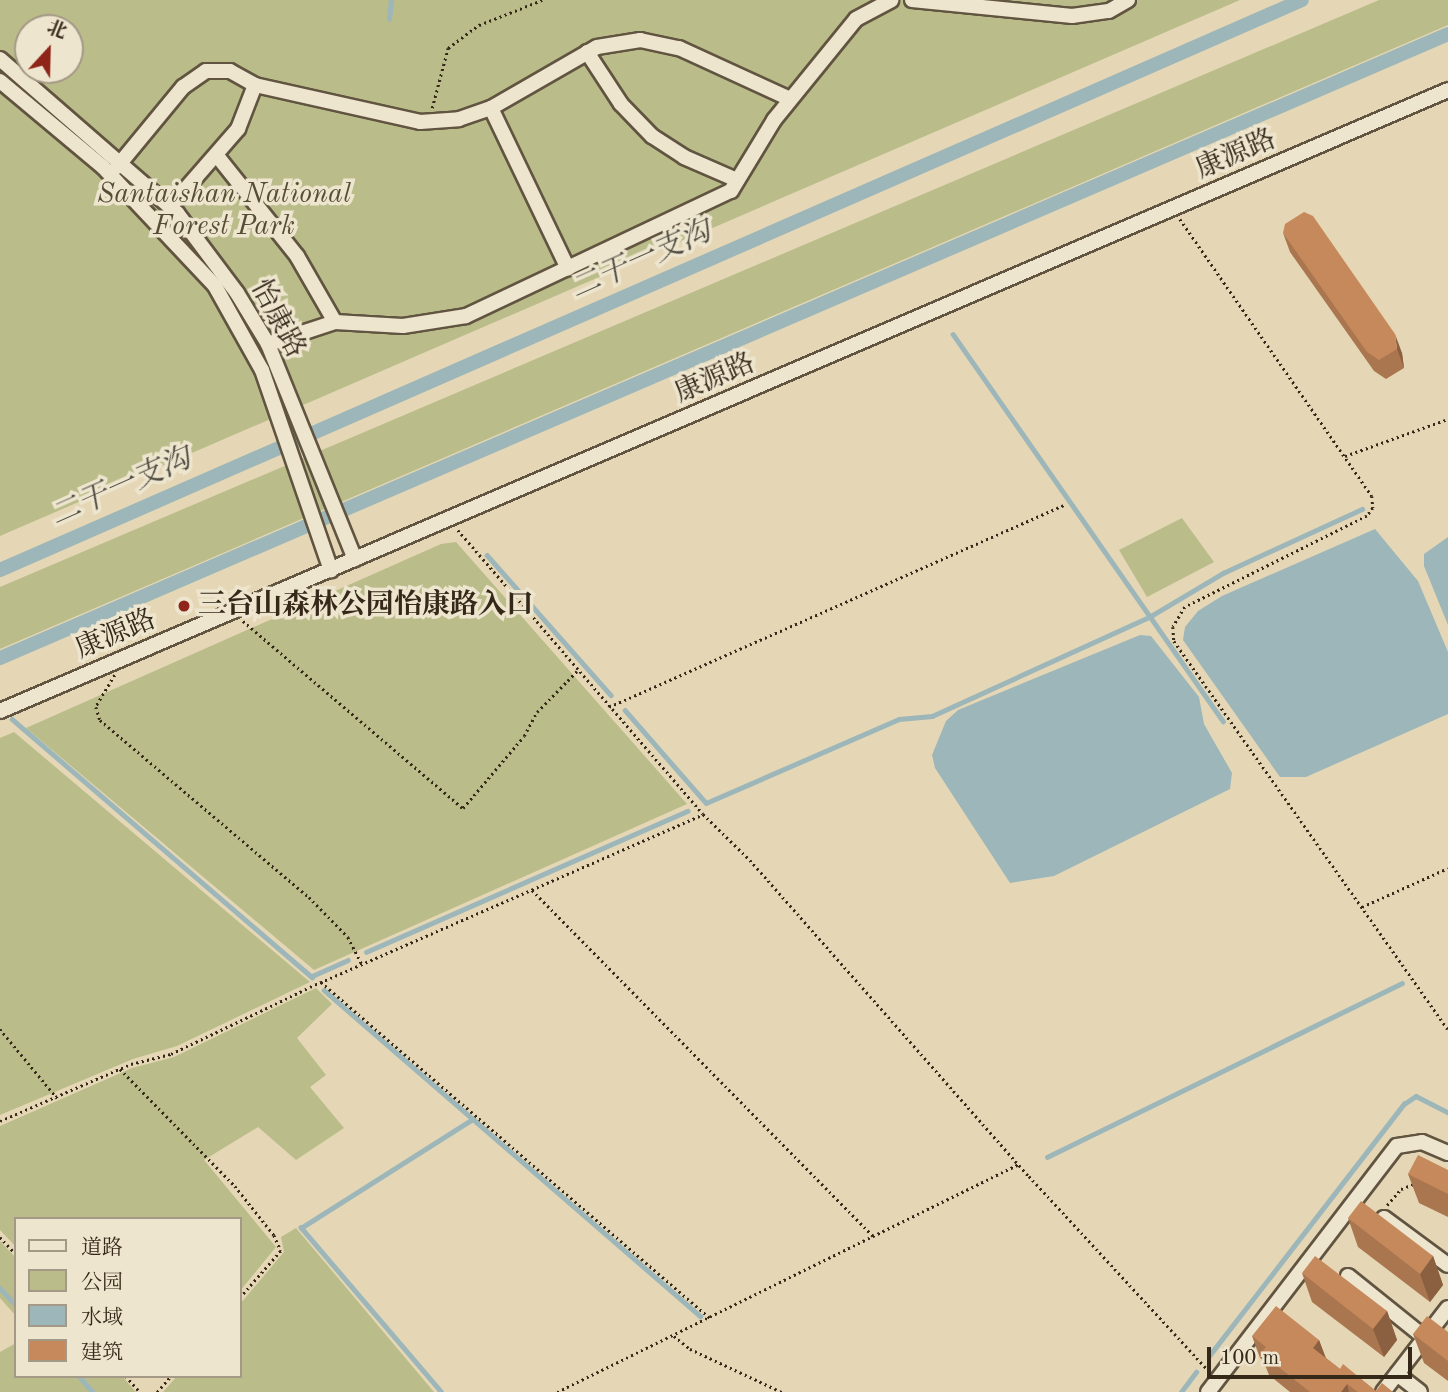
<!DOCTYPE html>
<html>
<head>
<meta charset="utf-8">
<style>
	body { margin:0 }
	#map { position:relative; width:1448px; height:1392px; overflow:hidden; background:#e5d7b5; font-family:"Old Standard TT","Noto Serif SC",serif }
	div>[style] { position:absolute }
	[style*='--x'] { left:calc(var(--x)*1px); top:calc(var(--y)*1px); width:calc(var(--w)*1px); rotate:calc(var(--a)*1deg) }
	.green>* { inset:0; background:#babd8a }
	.water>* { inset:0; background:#9cb6b9 }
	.stream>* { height:4.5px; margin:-2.25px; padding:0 2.25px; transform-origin:2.25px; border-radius:2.25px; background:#9cb6b9 }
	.canal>* { height:14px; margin:-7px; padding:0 7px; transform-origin:7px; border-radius:7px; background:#9cb6b9 }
	.path>* { height:2.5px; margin-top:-1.25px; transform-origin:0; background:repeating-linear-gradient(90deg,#352819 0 2px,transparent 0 5.5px) }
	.roads { filter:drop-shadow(2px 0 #615440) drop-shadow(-2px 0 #615440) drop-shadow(0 2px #615440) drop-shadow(0 -2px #615440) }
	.minor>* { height:14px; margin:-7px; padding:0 7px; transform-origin:7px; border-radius:7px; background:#eee5cf }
	.wall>* { inset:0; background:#aa764f }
	.shaded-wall>* { inset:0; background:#8b6040 }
	.building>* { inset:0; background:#c6895c }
	.dots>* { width:19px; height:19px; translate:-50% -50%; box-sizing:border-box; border:4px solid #eee5cf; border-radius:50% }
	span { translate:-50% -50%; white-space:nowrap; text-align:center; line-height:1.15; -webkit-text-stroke:7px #eee5cf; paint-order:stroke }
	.street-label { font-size:28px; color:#352819 }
	.park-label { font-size:28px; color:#564d35; font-style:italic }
	.poi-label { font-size:28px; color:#352819; font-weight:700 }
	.left { translate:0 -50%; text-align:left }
	.water-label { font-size:30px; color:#4f4c41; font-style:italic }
	.legend { position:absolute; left:14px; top:1217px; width:228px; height:161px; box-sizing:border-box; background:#eee5cf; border:2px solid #a49986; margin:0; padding:9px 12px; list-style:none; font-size:21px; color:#352819 }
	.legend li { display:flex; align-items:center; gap:14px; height:35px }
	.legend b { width:35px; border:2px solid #a49986 }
	.north { position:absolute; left:14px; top:14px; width:70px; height:70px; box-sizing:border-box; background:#eee5cf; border:2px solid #a49986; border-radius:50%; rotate:22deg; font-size:19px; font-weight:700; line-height:28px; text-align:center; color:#352819 }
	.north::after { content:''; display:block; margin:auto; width:24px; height:32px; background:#8f2418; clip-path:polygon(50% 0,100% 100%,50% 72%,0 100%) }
	.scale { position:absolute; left:1207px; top:1347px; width:205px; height:32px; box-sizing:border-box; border:4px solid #352819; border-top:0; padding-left:9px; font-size:21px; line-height:24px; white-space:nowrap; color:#352819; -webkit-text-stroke:5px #eee5cf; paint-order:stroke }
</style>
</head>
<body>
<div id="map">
	<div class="green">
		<i style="clip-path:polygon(evenodd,0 0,1240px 0,0 536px,0 0,28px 28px,70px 28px,70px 70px,28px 70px,28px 28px)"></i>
		<i style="clip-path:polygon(1379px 0,1448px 0,1448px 25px,0 649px,0 587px)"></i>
		<i style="clip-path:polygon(1182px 518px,1214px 562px,1147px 597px,1119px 550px)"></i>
		<i style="clip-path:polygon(456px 542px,687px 804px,314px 970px,26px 728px,441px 544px)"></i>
		<i style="clip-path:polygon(14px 732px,310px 982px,177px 1046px,133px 1059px,0 1115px,0 738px)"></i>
		<i style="clip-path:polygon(316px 988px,332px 1004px,297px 1038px,326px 1075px,310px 1087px,344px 1128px,296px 1160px,258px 1127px,204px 1160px,276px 1247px,240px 1291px,240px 1219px,16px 1219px,16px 1247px,0 1230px,0 1126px,132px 1068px,174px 1057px)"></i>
		<i style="clip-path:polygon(296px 1228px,434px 1392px,163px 1392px,177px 1376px,240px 1376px,240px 1304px,284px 1252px,281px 1237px)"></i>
		<i style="clip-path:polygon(0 1241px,16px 1258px,16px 1316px,0 1298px)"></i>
		<i style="clip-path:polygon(16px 1343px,16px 1376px,122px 1376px,136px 1392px,0 1392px,0 1352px)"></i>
	</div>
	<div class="water">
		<i style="clip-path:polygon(1375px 529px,1418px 581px,1448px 652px,1448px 714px,1306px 777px,1280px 777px,1183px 640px,1185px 627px,1198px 611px,1222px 596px)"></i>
		<i style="clip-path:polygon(1448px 537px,1448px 625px,1424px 566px,1424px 554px)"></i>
		<i style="clip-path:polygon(1140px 635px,1151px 636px,1199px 697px,1204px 724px,1232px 773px,1230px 789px,1054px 876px,1010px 883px,935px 768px,932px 755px,946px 721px,958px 710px)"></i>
	</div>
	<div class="stream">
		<i style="--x:389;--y:19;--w:19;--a:-84"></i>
		<i style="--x:953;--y:334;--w:472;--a:55.1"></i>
		<i style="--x:487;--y:555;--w:187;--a:48.5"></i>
		<i style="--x:625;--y:710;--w:123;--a:48.9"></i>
		<i style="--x:706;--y:803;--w:210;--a:-23.5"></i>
		<i style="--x:899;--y:719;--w:33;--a:-5"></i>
		<i style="--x:932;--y:716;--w:241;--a:-24.5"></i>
		<i style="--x:1151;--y:616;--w:84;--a:-30.8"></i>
		<i style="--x:1223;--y:573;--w:153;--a:-24.7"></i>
		<i style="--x:12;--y:719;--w:396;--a:40.7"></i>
		<i style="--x:366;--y:952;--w:351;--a:-23.7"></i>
		<i style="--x:312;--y:976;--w:39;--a:-24"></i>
		<i style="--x:324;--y:990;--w:498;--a:40.9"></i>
		<i style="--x:1047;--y:1157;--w:395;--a:-26.1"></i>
		<i style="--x:0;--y:1288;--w:23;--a:47"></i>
		<i style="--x:1209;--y:1356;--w:319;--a:-52.3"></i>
		<i style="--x:1404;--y:1104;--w:14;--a:-34"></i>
		<i style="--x:1416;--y:1096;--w:36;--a:27"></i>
		<i style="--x:79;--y:1376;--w:21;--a:49"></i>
		<i style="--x:441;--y:1392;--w:216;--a:-130.5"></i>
		<i style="--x:301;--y:1228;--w:204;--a:-32.4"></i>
		<i style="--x:1181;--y:1392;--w:25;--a:-53"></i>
	</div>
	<div class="canal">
		<i style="--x:0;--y:570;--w:1421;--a:-23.64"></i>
		<i style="--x:0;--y:658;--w:1577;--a:-23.31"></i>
	</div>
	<div class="path">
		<i style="--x:432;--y:108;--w:62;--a:-75.1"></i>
		<i style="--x:448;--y:48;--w:39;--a:-37"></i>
		<i style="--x:479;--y:25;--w:68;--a:-21.6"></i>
		<i style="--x:1180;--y:219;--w:337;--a:55.3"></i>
		<i style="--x:1372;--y:496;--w:12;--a:85"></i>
		<i style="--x:1373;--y:508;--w:10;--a:127"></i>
		<i style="--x:1367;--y:516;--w:203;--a:153.4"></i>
		<i style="--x:1185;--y:607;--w:23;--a:121"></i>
		<i style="--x:1173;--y:627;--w:14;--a:86"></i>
		<i style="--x:1174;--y:641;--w:475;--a:54.8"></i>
		<i style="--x:1345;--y:456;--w:109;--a:-19.8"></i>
		<i style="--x:458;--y:530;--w:375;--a:49.2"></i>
		<i style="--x:703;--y:814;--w:66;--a:44.4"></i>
		<i style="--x:750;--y:860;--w:422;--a:48.6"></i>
		<i style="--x:1029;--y:1176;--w:265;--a:47.3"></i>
		<i style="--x:243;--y:621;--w:289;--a:40.4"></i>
		<i style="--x:463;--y:808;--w:94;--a:-49.7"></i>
		<i style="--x:524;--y:736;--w:27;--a:-62"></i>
		<i style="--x:537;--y:712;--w:57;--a:-45.7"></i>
		<i style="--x:115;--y:675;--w:37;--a:121"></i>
		<i style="--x:96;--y:707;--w:14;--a:73"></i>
		<i style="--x:100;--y:720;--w:274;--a:40.3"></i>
		<i style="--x:309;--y:897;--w:56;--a:45.7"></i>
		<i style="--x:348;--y:937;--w:31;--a:63"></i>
		<i style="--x:609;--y:707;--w:500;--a:-23.95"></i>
		<i style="--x:532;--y:890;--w:489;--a:45.4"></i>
		<i style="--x:1362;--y:907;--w:94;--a:-24.4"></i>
		<i style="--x:321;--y:982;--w:514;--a:40.82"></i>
		<i style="--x:0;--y:1029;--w:91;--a:50.4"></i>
		<i style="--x:120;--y:1069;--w:164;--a:45.5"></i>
		<i style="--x:235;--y:1186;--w:63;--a:51.5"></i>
		<i style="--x:274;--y:1235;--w:17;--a:66"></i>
		<i style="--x:281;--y:1251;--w:62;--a:131.1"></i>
		<i style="--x:0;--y:1121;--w:143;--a:-23.5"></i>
		<i style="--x:131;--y:1064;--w:41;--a:-14"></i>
		<i style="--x:171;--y:1054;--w:154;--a:-25.7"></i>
		<i style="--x:310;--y:987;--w:428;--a:-23.7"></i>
		<i style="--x:1387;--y:1205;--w:21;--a:-49"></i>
		<i style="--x:1401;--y:1189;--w:14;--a:-21"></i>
		<i style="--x:0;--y:1237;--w:23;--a:47"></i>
		<i style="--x:674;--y:1336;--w:21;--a:39"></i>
		<i style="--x:690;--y:1349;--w:102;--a:25.1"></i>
		<i style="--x:126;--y:1376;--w:21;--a:49"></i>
		<i style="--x:157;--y:1392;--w:21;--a:-49"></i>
		<i style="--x:557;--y:1392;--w:515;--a:-26.27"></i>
	</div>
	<div class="roads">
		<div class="minor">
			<i style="--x:912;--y:0;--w:161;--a:5.7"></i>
			<i style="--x:1072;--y:16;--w:37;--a:-8"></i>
			<i style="--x:1109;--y:11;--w:22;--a:-30"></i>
			<i style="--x:587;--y:52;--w:62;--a:56.8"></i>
			<i style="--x:621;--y:104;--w:45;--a:45.9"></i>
			<i style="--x:652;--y:136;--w:38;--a:33"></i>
			<i style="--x:684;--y:157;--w:58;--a:23.5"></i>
			<i style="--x:0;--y:59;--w:235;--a:41"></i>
			<i style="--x:177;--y:213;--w:100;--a:53.1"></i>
			<i style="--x:237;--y:293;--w:60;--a:58.7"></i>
			<i style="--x:268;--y:344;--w:232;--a:68"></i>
			<i style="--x:0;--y:81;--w:134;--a:39.9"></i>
			<i style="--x:103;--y:167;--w:163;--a:46.7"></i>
			<i style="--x:215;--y:286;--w:96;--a:60.8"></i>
			<i style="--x:262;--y:370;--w:212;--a:71"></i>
			<i style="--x:255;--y:85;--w:169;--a:12.6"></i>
			<i style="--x:420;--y:122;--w:39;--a:-4"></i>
			<i style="--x:459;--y:119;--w:34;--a:-19"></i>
			<i style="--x:491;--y:108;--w:122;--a:-29.9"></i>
			<i style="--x:597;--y:47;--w:44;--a:-9.2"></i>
			<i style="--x:640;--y:40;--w:40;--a:12"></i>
			<i style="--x:679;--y:48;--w:122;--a:24.7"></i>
			<i style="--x:491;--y:108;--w:178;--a:64.4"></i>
			<i style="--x:218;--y:157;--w:127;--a:51.4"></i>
			<i style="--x:297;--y:256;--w:76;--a:60.1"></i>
			<i style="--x:117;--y:167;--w:104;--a:-50.5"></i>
			<i style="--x:183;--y:87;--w:28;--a:-35"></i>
			<i style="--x:206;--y:71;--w:24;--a:0"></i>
			<i style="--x:230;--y:71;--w:29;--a:29"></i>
			<i style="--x:255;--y:85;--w:47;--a:111.1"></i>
			<i style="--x:238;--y:129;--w:103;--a:131.1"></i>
			<i style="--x:268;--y:344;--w:71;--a:-18.2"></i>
			<i style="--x:335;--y:322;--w:68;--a:3.4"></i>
			<i style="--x:403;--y:326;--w:64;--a:-9"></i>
			<i style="--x:466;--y:316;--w:293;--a:-25.3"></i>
			<i style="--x:731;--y:191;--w:83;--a:-58.8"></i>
			<i style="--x:774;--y:120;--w:130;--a:-50.9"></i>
			<i style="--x:856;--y:19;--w:40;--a:-28"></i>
			<i style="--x:0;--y:711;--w:1576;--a:-23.21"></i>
			<i style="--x:1384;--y:1218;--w:79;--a:36.3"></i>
			<i style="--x:1348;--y:1276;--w:99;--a:38.8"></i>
			<i style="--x:1397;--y:1374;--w:29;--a:38"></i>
			<i style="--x:1208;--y:1392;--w:310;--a:-52.5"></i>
			<i style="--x:1397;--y:1146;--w:25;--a:-9"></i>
			<i style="--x:1422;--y:1142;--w:28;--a:23"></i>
			<i style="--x:1383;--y:1392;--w:106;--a:-52.3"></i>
		</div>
	</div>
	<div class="wall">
		<i style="clip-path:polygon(1283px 233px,1402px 353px,1404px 368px,1386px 379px,1374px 371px,1290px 252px)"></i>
		<i style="clip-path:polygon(1448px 1170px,1448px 1217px,1419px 1203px,1408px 1174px)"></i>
		<i style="clip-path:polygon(1348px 1218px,1433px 1256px,1443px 1285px,1430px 1302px,1358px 1247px)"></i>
		<i style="clip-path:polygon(1302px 1273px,1387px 1311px,1397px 1340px,1384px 1357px,1312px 1302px)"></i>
		<i style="clip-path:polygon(1448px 1332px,1448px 1381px,1424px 1363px,1413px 1334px)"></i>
		<i style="clip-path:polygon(1252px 1336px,1319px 1340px,1326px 1358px,1340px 1369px,1376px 1391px,1393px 1392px,1290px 1392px,1269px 1375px,1263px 1360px,1260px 1358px)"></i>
	</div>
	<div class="shaded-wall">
		<i style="clip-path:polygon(1395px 334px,1402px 353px,1404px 368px,1397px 349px)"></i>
		<i style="clip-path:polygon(1433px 1256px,1443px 1285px,1430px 1302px,1420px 1274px)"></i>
		<i style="clip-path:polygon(1387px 1311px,1397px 1340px,1384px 1357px,1373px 1329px)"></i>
		<i style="clip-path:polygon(1319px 1340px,1327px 1362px,1313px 1348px)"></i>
		<i style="clip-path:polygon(1347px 1384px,1349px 1392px,1341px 1392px)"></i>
	</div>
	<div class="building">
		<i style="clip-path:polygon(1304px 212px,1313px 216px,1395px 334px,1397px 349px,1379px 360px,1367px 352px,1283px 233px,1285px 224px)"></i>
		<i style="clip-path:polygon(1418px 1155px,1448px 1170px,1448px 1194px,1408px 1174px)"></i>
		<i style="clip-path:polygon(1361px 1201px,1433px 1256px,1420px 1274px,1348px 1218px)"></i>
		<i style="clip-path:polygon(1315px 1256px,1387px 1311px,1373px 1329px,1302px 1273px)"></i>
		<i style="clip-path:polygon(1276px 1306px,1319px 1340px,1313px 1348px,1340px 1369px,1343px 1364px,1376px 1391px,1382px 1383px,1393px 1392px,1358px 1392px,1347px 1384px,1341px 1392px,1310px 1392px,1261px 1353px,1266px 1347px,1252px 1336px)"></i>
		<i style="clip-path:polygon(1427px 1316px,1448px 1332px,1448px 1361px,1413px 1334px)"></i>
	</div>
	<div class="dots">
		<i style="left:184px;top:606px;background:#8f2418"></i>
	</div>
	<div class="street-label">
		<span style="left:1236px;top:155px;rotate:-23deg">康源路</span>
		<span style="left:277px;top:319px;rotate:62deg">怡康路</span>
		<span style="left:715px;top:379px;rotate:-23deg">康源路</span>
		<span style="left:116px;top:635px;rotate:-23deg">康源路</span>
	</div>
	<div class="park-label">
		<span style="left:224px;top:211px">Santaishan National<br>Forest Park</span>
	</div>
	<div class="poi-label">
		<span class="left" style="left:198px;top:606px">三台山森林公园怡康路入口</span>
	</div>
	<div class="water-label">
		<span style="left:641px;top:261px;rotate:-24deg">二干一支沟</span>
		<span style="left:121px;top:488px;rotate:-24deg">二干一支沟</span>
	</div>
	<ul class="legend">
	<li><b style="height:9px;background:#eee5cf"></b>道路</li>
	<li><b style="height:19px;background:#babd8a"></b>公园</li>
	<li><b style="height:19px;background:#9cb6b9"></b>水域</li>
	<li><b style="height:19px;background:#c6895c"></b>建筑</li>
	</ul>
	<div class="north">北</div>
	<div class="scale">100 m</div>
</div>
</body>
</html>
